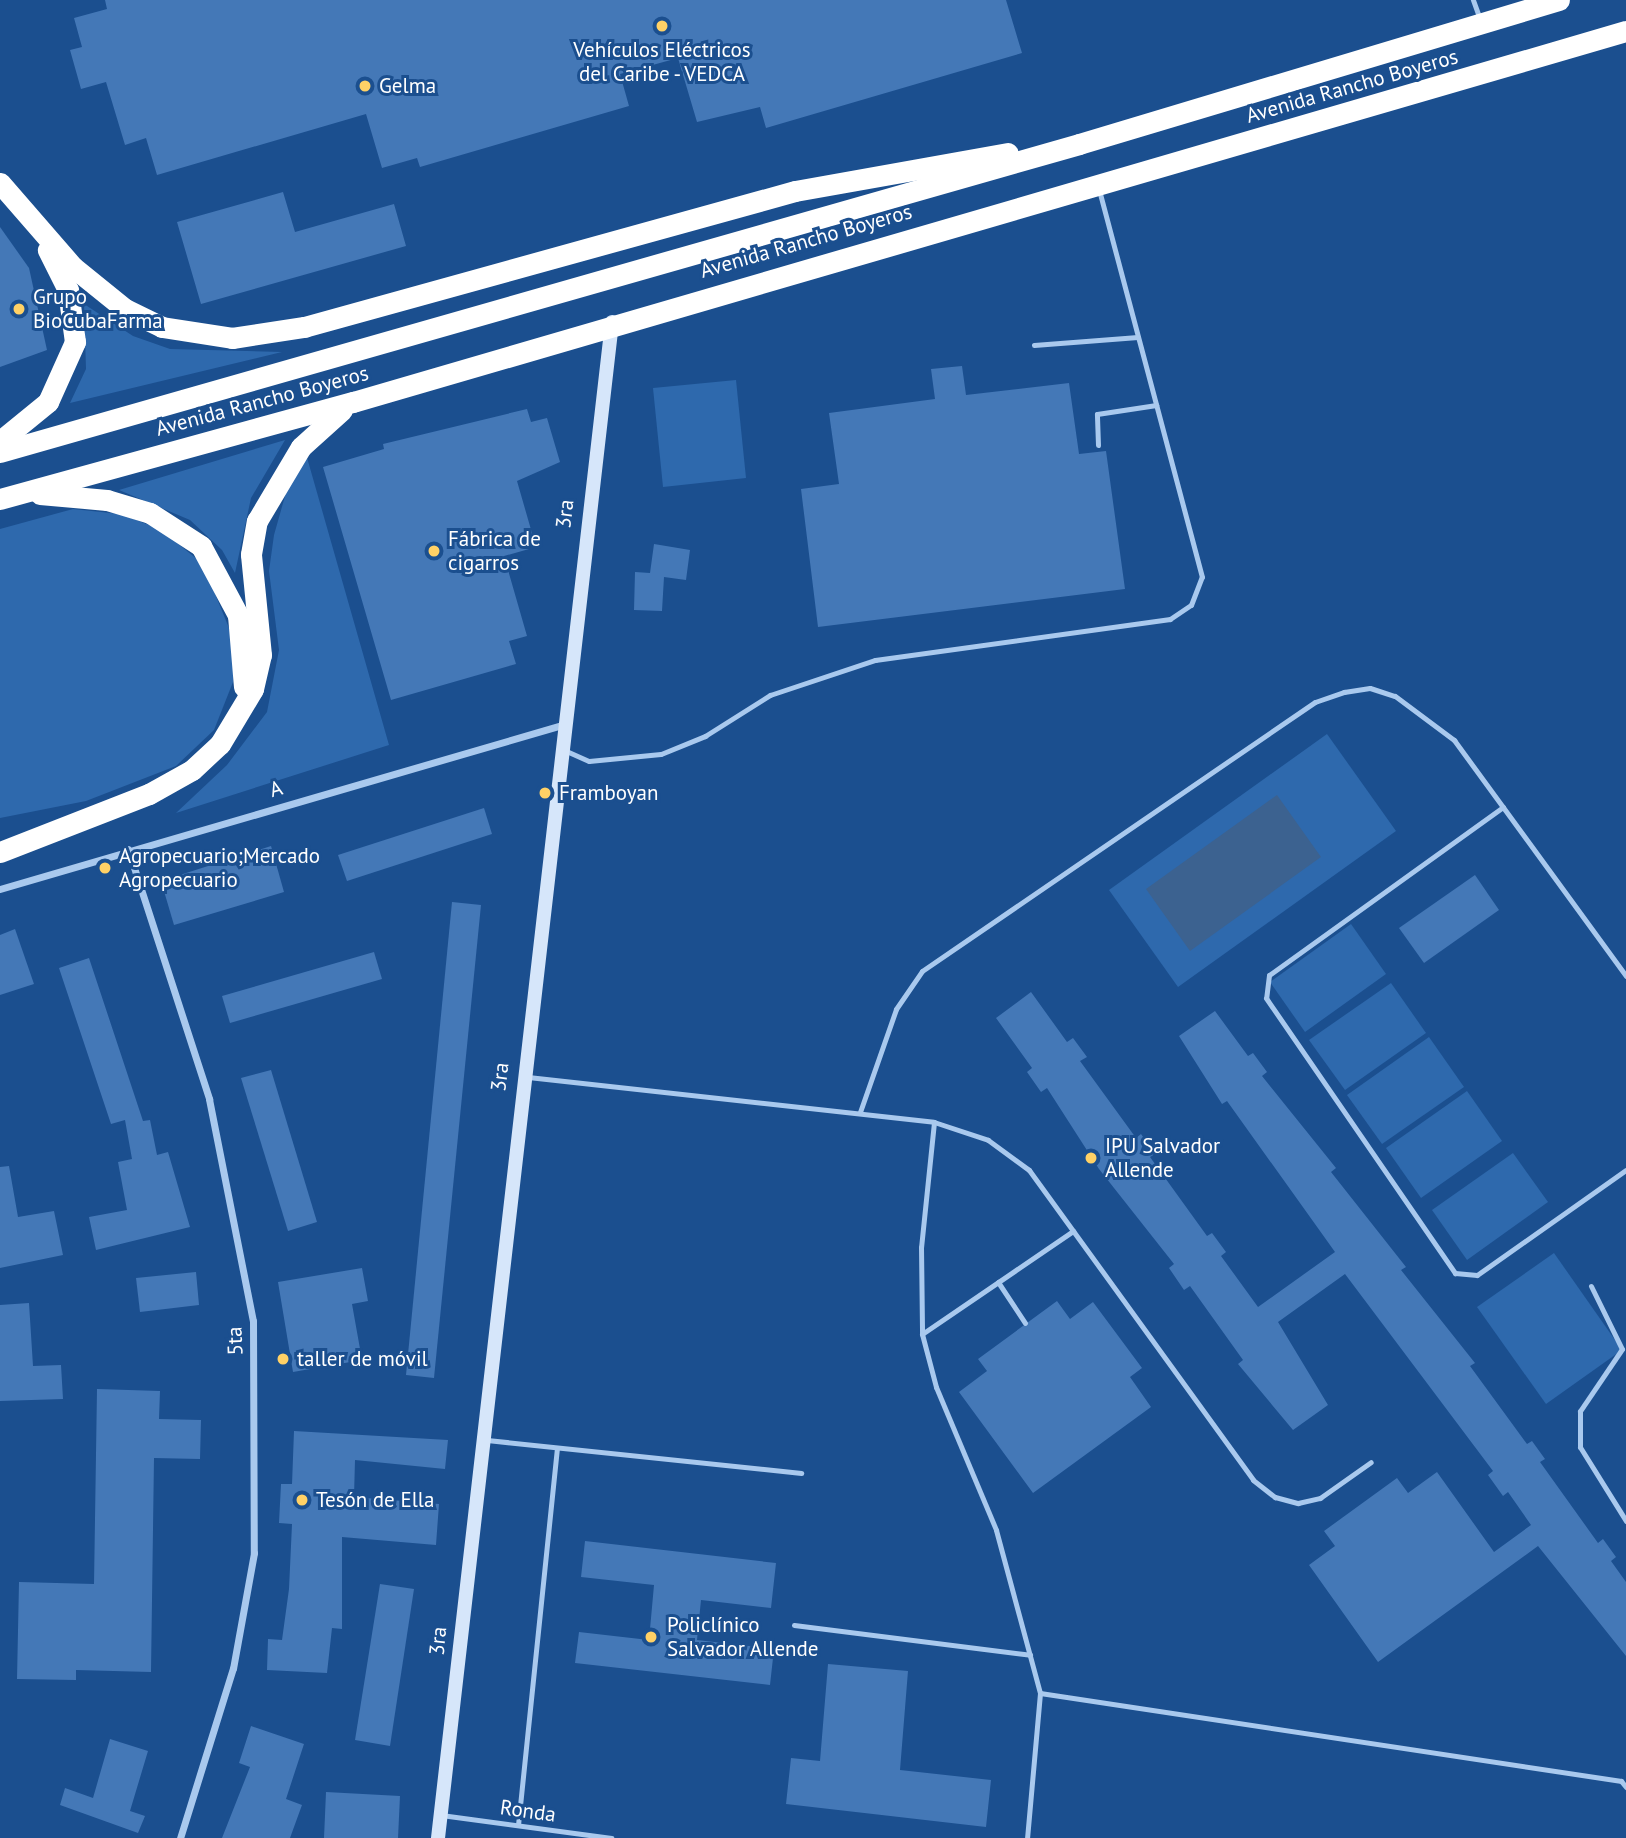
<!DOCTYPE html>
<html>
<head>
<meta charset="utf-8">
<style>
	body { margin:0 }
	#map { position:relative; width:1626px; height:1838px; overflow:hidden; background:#1b4f8f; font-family:"PT Sans",sans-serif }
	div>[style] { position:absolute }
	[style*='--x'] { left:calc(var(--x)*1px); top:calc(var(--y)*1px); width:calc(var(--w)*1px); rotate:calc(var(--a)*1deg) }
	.green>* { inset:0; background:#2e69ad }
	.water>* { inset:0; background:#3c6290 }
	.building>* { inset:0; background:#4478b7 }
	.lane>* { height:5px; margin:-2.5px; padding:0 2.5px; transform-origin:2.5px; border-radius:2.5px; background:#a9c9ee }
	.street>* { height:7px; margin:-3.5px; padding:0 3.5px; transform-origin:3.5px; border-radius:3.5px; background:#a9c9ee }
	.secondary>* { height:14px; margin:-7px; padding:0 7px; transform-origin:7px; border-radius:7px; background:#d6e6fa }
	.highway>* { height:21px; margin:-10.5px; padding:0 10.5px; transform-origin:10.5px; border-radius:10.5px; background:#fff }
	.dots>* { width:19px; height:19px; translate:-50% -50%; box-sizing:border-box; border:4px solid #1b4f8f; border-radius:50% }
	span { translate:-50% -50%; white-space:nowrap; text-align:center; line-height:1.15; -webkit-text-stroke:6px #1b4f8f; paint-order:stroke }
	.poi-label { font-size:21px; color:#fff }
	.left { translate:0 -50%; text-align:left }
	.street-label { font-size:21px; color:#fff }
</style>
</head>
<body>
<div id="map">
	<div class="green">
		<i style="clip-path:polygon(84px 304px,133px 336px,170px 349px,282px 352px,70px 403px,86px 369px)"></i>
		<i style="clip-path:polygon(736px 380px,746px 478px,663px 487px,653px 388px)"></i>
		<i style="clip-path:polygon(285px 440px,251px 498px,235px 573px,222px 550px,190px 520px,119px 490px)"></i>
		<i style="clip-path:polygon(306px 454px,389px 745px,176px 813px,227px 765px,267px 712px,279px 650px,269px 571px,274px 535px,289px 482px)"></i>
		<i style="clip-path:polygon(73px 509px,120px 514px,160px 529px,203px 564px,233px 638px,233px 682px,214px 730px,176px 766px,86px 801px,0 818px,0 529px)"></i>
		<i style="clip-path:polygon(1327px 734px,1396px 831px,1178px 987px,1109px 890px)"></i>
		<i style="clip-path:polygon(1351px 924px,1386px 974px,1305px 1032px,1270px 982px)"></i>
		<i style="clip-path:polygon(1391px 983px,1426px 1033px,1345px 1090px,1309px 1040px)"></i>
		<i style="clip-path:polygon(1429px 1037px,1464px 1087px,1382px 1144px,1347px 1095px)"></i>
		<i style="clip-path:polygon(1467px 1091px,1502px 1141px,1421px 1198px,1386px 1148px)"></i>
		<i style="clip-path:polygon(1513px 1153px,1548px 1202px,1467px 1260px,1432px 1210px)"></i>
		<i style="clip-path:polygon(1554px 1253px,1622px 1350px,1546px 1404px,1477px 1307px)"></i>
	</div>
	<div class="water">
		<i style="clip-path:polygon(1277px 795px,1321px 857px,1190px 951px,1146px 889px)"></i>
	</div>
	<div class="building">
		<i style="clip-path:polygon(105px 0,1006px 0,1022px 53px,766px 128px,760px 107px,697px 122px,678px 58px,620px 74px,629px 106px,420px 167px,417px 158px,382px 168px,366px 114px,157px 175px,146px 138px,125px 145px,106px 82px,81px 89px,70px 50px,82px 47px,74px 18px,107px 9px)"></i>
		<i style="clip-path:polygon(283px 192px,295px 232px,394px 204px,406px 246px,201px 304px,177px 222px)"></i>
		<i style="clip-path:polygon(0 227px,29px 268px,47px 350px,0 367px)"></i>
		<i style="clip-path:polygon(962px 366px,966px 395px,1069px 383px,1079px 454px,1106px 451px,1125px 589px,818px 627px,801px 489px,839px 484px,829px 413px,935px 399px,931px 369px)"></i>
		<i style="clip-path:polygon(527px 409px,531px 422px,547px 418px,560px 462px,517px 481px,536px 547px,504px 556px,527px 636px,509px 641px,516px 664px,391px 700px,323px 467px,384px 449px,383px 444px)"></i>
		<i style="clip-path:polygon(654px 544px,690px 550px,686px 580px,664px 577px,662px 611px,634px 610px,635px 572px,650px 573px)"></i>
		<i style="clip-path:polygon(484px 808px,492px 834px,347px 881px,338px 855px)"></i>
		<i style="clip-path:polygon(271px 846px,284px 892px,174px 925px,161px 881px)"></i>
		<i style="clip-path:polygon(1475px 875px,1499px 910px,1424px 963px,1399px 928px)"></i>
		<i style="clip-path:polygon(452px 902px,481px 905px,434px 1378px,406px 1375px)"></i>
		<i style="clip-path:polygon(15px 929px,34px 984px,0 995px,0 935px)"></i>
		<i style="clip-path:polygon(374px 952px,382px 979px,230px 1023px,222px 996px)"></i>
		<i style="clip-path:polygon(89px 958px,143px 1121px,150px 1120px,157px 1155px,168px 1152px,190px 1227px,96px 1250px,89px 1217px,127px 1210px,118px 1162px,132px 1159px,125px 1120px,111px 1124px,59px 968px)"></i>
		<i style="clip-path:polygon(1031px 992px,1067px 1042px,1073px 1038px,1087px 1057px,1080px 1061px,1136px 1138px,1141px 1134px,1155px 1154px,1150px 1157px,1207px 1236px,1212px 1233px,1226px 1252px,1221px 1256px,1258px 1307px,1335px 1252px,1227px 1101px,1222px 1104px,1179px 1036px,1215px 1011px,1248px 1056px,1253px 1053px,1267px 1072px,1262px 1076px,1336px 1168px,1331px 1172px,1406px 1267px,1401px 1270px,1475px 1363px,1470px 1366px,1527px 1444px,1532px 1441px,1545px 1459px,1540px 1462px,1598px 1543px,1603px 1539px,1616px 1557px,1611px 1561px,1626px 1582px,1626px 1656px,1538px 1546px,1378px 1662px,1309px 1565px,1335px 1546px,1324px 1531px,1397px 1478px,1408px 1493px,1437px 1472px,1494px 1552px,1531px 1525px,1508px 1492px,1503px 1496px,1488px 1475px,1493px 1471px,1345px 1274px,1278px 1322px,1328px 1405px,1293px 1430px,1238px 1364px,1243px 1360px,1190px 1286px,1184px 1290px,1169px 1268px,1174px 1264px,1099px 1169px,1047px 1088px,1041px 1092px,1027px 1072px,1032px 1068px,996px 1018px)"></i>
		<i style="clip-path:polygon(271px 1070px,317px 1222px,288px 1231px,241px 1078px)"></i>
		<i style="clip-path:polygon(9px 1166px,18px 1217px,54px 1211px,63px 1255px,0 1268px,0 1167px)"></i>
		<i style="clip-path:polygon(362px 1268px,368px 1301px,352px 1304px,362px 1360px,293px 1372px,278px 1282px)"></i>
		<i style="clip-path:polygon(196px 1272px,199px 1305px,140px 1312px,136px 1278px)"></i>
		<i style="clip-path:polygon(1057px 1301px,1070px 1319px,1093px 1302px,1142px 1368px,1130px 1377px,1151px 1407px,1033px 1493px,959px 1392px,987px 1371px,978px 1359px)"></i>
		<i style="clip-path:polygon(29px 1303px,33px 1366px,61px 1365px,63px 1399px,0 1401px,0 1305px)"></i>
		<i style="clip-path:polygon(97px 1389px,160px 1391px,159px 1419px,201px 1420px,200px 1459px,154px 1458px,151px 1672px,76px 1670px,76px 1680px,17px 1679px,19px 1582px,94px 1584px)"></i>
		<i style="clip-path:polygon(294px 1431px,448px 1440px,445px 1469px,355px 1460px,354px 1497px,439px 1504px,436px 1545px,342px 1537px,342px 1629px,332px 1628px,327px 1673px,267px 1670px,268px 1639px,282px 1640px,289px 1589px,292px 1524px,279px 1523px,281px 1484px,292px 1484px)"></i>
		<i style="clip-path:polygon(585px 1541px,776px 1563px,771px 1608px,701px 1600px,697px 1640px,774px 1649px,770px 1685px,575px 1663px,579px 1632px,649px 1640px,654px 1585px,581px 1577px)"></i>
		<i style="clip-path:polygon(380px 1584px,414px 1589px,390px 1746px,355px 1740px)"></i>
		<i style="clip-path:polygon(828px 1664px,908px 1671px,900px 1770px,991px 1780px,986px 1827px,786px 1804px,791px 1758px,820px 1761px)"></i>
		<i style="clip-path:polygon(251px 1726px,304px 1744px,286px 1799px,302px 1805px,290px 1838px,222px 1838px,250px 1767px,239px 1763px)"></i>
		<i style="clip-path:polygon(110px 1739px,148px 1751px,130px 1811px,145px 1816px,138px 1833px,60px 1805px,65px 1788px,93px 1798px)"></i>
		<i style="clip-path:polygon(326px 1792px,400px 1796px,398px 1838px,324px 1838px)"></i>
	</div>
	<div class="lane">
		<i style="--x:1473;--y:0;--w:20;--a:70"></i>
		<i style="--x:1034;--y:345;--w:104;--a:-4.4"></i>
		<i style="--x:1098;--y:445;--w:31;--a:-92"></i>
		<i style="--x:1097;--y:414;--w:60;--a:-8.7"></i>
		<i style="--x:564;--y:750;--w:27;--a:24"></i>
		<i style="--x:589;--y:761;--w:72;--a:-5.6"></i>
		<i style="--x:661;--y:754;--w:48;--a:-22.2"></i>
		<i style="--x:705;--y:736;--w:77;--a:-32.2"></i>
		<i style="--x:770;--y:695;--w:111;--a:-18.4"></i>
		<i style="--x:875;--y:660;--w:298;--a:-7.9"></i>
		<i style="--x:1170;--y:619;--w:25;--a:-34"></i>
		<i style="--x:1191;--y:605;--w:30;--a:-69"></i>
		<i style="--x:1202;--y:577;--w:400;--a:-104.9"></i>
		<i style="--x:1503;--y:807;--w:288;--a:144.3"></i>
		<i style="--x:1269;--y:975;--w:23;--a:97"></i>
		<i style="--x:1266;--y:998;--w:334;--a:55.5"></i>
		<i style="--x:1455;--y:1273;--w:22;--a:5"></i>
		<i style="--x:1477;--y:1275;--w:182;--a:-35.2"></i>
		<i style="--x:528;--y:1077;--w:408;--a:6.3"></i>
		<i style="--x:934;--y:1122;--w:57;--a:18.4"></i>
		<i style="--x:988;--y:1140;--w:51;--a:36.2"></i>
		<i style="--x:1029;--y:1170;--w:382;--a:54.1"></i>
		<i style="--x:1253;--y:1480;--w:28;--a:38"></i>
		<i style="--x:1275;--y:1497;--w:24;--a:15"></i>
		<i style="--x:1298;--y:1503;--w:23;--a:-13"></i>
		<i style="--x:1320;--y:1498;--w:62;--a:-35.2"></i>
		<i style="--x:860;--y:1112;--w:109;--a:-70.7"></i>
		<i style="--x:896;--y:1009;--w:46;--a:-55.6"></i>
		<i style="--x:922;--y:971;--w:476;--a:-34.4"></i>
		<i style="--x:1315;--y:702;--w:31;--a:-19"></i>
		<i style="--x:1344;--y:692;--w:26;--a:-9"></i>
		<i style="--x:1370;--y:688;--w:26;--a:18"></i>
		<i style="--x:1395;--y:696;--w:74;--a:36.7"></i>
		<i style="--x:1454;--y:740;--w:292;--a:53.9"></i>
		<i style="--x:934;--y:1122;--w:126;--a:95.9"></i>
		<i style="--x:921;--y:1247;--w:87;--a:89.3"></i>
		<i style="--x:922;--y:1334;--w:55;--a:75.2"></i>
		<i style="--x:936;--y:1387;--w:155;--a:67.2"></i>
		<i style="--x:996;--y:1530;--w:169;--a:74.9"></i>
		<i style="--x:1040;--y:1693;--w:146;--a:95.1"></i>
		<i style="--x:998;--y:1282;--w:49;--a:56.6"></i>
		<i style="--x:1591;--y:1286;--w:70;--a:63.8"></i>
		<i style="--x:1622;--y:1349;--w:75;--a:124.1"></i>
		<i style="--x:1580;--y:1411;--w:36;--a:90"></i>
		<i style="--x:1580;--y:1447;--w:87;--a:58.1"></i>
		<i style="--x:922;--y:1334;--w:183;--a:-34.3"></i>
		<i style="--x:487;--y:1440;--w:316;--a:6"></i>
		<i style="--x:794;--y:1625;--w:238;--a:7.2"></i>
		<i style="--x:1040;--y:1693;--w:588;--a:8.61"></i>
		<i style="--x:1621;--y:1781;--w:8;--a:50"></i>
		<i style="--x:441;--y:1815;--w:172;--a:7.7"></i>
		<i style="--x:518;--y:1825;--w:379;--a:-84.1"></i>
	</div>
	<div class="street">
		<i style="--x:128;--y:849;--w:263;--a:72"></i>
		<i style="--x:209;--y:1099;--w:226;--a:78.8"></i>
		<i style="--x:253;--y:1321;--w:232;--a:89.8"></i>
		<i style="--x:254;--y:1553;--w:117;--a:100.3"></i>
		<i style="--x:233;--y:1668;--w:178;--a:107.3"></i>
		<i style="--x:0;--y:889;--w:585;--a:-16.27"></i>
	</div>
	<div class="secondary">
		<i style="--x:438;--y:1838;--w:1526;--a:-83.45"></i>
	</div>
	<div class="highway">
		<i style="--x:0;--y:183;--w:111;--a:49"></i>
		<i style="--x:73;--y:267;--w:67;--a:38.9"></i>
		<i style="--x:125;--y:309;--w:41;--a:25.9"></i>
		<i style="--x:162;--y:327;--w:71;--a:8.9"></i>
		<i style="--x:232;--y:338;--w:73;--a:-8.7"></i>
		<i style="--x:304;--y:327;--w:509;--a:-15.48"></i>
		<i style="--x:795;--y:191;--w:216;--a:-10.1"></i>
		<i style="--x:0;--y:441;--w:62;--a:-39.1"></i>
		<i style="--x:48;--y:402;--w:66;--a:-65.8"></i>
		<i style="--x:75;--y:342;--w:52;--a:-97.7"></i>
		<i style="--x:68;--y:290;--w:45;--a:-116.6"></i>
		<i style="--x:0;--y:452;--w:1122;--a:-15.93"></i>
		<i style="--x:1079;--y:144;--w:501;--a:-16.7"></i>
		<i style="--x:40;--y:494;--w:67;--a:5.1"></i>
		<i style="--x:107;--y:500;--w:45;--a:16.8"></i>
		<i style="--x:150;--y:513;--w:61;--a:32.9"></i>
		<i style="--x:201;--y:546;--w:78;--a:61.8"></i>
		<i style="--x:238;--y:615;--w:72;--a:85.2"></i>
		<i style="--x:0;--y:499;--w:366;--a:-15.4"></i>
		<i style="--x:353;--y:402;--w:1326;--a:-16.25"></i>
		<i style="--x:0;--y:852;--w:160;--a:-21.3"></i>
		<i style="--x:149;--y:794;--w:49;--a:-29.2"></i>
		<i style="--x:192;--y:770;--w:38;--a:-43"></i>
		<i style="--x:220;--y:744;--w:64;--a:-59"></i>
		<i style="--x:253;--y:689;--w:35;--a:-77"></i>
		<i style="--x:261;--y:655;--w:101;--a:-95.7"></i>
		<i style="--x:251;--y:554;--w:34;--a:-80"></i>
		<i style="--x:257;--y:521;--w:86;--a:-59.3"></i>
		<i style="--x:301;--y:447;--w:55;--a:-42.1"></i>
	</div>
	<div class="dots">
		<i style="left:662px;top:26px;background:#ffd166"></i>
		<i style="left:365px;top:86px;background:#ffd166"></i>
		<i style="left:19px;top:309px;background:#ffd166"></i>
		<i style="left:434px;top:551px;background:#ffd166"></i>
		<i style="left:545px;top:793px;background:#ffd166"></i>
		<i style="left:105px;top:868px;background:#ffd166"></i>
		<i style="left:1091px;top:1158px;background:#ffd166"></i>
		<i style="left:283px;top:1359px;background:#ffd166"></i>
		<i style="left:302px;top:1500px;background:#ffd166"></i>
		<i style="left:651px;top:1637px;background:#ffd166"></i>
	</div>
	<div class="poi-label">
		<span style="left:662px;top:62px">Vehículos Eléctricos<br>del Caribe - VEDCA</span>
		<span class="left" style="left:379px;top:86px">Gelma</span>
		<span class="left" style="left:33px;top:309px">Grupo<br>BioCubaFarma</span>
		<span class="left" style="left:448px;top:551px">Fábrica de<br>cigarros</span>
		<span class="left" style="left:559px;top:793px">Framboyan</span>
		<span class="left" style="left:119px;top:868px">Agropecuario;Mercado<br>Agropecuario</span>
		<span class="left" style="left:1105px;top:1158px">IPU Salvador<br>Allende</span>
		<span class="left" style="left:297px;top:1359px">taller de móvil</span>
		<span class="left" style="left:316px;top:1500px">Tesón de Ella</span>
		<span class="left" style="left:667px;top:1637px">Policlínico<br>Salvador Allende</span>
	</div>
	<div class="street-label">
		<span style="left:1352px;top:86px;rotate:-16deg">Avenida Rancho Boyeros</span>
		<span style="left:806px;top:241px;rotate:-16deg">Avenida Rancho Boyeros</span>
		<span style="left:262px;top:401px;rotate:-15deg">Avenida Rancho Boyeros</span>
		<span style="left:565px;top:514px;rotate:-83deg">3ra</span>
		<span style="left:276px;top:789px;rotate:-16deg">A</span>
		<span style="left:500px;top:1077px;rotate:-83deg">3ra</span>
		<span style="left:235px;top:1341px;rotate:-92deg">5ta</span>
		<span style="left:438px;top:1641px;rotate:-84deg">3ra</span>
		<span style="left:528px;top:1811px;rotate:8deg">Ronda</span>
	</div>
</div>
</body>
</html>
